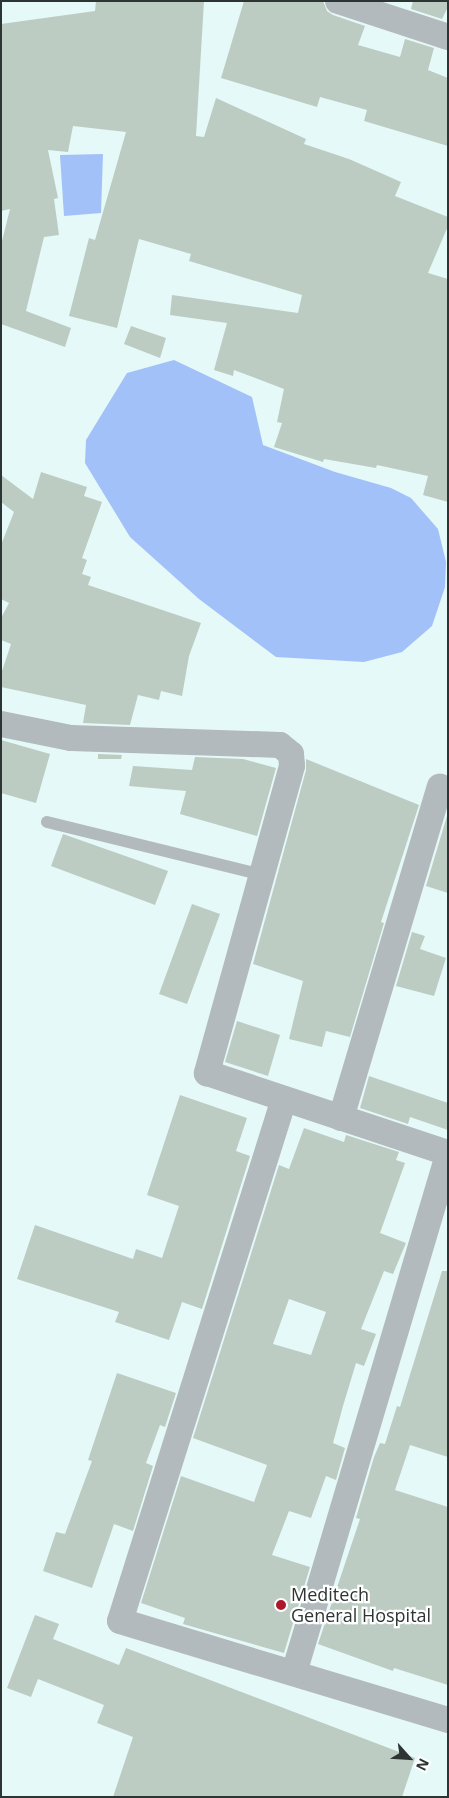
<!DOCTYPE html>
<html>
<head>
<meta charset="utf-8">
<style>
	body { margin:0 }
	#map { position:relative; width:449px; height:1798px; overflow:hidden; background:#e5f9f8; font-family:"Open Sans",sans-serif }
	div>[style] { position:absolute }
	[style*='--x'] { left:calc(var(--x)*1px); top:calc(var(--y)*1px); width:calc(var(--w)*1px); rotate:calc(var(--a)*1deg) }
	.water>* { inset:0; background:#a1c1f8 }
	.building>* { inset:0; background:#bdccc3 }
	.lane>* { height:12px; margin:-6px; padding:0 6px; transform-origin:6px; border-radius:6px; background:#b2babd }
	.street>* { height:26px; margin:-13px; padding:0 13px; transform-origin:13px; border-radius:13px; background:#b2babd }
	.dots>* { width:14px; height:14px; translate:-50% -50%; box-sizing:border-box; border:2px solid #fff; border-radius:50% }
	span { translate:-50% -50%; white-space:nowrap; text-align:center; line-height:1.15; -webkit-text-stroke:4.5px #fff; paint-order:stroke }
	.poi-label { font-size:18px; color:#2d3534 }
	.left { translate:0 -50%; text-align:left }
	.frame { position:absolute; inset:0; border:2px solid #2d3534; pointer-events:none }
	.north { position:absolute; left:384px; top:1733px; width:50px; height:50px; -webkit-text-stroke:4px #fff; paint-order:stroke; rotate:116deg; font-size:14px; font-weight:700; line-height:20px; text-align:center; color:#2d3534 }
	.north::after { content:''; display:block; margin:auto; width:18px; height:22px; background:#2d3534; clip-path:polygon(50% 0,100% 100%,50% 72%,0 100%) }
</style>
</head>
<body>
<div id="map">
	<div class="water">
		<i style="clip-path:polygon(103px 154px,101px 213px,64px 216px,60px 155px)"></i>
		<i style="clip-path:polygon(174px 360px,252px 397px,263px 445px,335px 472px,391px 488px,411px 498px,438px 529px,446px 562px,445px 587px,432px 626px,402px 652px,364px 662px,276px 657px,199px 599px,130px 537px,85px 463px,86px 440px,127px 373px)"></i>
	</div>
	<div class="building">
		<i style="clip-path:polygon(96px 1px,204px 1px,196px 136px,204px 137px,216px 98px,306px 139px,304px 144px,349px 159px,401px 182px,395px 196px,448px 217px,448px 226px,428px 273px,448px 279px,448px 502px,423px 495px,428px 476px,377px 465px,376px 468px,324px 459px,323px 462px,274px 447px,282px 423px,277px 422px,284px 389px,234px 370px,233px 376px,214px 370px,227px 323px,170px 315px,172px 295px,298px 313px,302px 295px,189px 261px,191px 254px,139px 239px,117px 328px,69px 316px,89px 238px,95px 240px,126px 132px,73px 126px,68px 152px,48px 150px,58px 198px,54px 199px,59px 235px,44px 237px,26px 311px,71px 328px,65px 347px,1px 324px,1px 245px,10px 209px,1px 211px,1px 24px,95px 11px)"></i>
		<i style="clip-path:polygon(244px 1px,323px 1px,327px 11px,333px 15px,365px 26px,358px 45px,400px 57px,405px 39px,434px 48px,428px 70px,448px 78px,448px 146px,364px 121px,367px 110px,320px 97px,317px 107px,221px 78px)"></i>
		<i style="clip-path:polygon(413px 1px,448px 1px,448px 7px,442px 19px,411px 9px)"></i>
		<i style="clip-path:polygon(131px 326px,166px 338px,160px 358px,124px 344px)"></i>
		<i style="clip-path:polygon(41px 472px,87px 487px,84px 496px,102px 502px,82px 558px,87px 560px,82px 574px,91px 577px,88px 585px,201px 623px,189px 656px,182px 696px,161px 691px,159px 700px,138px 695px,130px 725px,83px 723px,86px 705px,1px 687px,1px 674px,11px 644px,1px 640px,1px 618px,9px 603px,1px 599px,1px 545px,14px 512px,1px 502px,1px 475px,33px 499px)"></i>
		<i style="clip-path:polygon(1px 740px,50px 754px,36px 803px,1px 793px)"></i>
		<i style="clip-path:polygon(98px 754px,122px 755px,121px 759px,98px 759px)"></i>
		<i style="clip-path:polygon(195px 757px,243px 759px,276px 768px,257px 836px,180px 814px,186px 791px,129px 786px,133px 766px,192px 770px)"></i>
		<i style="clip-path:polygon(306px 759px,419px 805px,381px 922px,384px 923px,350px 1037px,326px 1031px,322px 1047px,289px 1039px,303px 981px,253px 964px,306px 770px)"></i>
		<i style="clip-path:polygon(447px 816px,448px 817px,448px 893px,426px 886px)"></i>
		<i style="clip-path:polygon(63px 834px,168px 871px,155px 905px,51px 866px)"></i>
		<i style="clip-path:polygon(192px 904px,220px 914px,187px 1004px,159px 994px)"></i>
		<i style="clip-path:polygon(412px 932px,425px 936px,420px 949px,446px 958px,434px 996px,396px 986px)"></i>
		<i style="clip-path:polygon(237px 1021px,280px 1035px,268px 1076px,225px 1062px)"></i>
		<i style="clip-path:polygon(369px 1076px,448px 1103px,448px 1130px,410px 1117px,408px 1124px,360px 1108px)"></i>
		<i style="clip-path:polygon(180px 1095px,247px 1118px,236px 1151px,250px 1156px,202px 1309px,182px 1302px,169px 1340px,115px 1322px,119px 1312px,17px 1279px,35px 1225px,133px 1259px,136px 1249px,162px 1258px,179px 1206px,147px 1195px)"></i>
		<i style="clip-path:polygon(evenodd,304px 1128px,344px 1142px,346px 1135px,399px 1152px,396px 1160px,405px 1163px,380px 1233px,406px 1243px,393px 1274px,384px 1271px,361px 1329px,376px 1334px,364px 1366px,356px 1363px,343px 1406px,333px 1443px,345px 1448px,336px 1480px,326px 1476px,311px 1518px,289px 1511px,272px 1555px,310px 1567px,284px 1653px,183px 1624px,185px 1618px,141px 1603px,181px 1476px,254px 1502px,267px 1465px,193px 1438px,279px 1165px,289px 1169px,304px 1128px,289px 1299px,326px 1312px,311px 1355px,273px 1344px,289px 1299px)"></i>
		<i style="clip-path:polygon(442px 1271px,448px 1271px,448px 1457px,410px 1445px,395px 1490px,448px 1507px,448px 1685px,394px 1668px,393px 1671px,318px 1644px,360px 1519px,356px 1518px,374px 1457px,380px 1443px,385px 1444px,397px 1406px,400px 1407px)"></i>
		<i style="clip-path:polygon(117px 1373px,176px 1393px,165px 1427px,160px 1425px,146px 1463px,153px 1466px,133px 1531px,114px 1524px,92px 1588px,43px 1571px,56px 1532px,65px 1534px,92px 1461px,88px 1460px)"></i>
		<i style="clip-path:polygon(35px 1615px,59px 1624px,53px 1639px,119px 1665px,126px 1648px,415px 1758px,402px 1797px,113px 1797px,133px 1737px,97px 1723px,104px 1705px,38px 1679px,31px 1697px,7px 1688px)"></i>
	</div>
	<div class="lane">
		<i style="--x:47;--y:822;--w:221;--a:13.8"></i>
	</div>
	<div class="street">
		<i style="--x:338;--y:1;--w:116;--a:18.1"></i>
		<i style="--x:1;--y:724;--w:71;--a:11.3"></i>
		<i style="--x:71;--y:738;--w:209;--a:1.9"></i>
		<i style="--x:280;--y:745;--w:14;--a:39"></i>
		<i style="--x:291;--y:754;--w:12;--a:85"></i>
		<i style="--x:292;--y:766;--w:319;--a:105.5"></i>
		<i style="--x:207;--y:1073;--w:254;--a:18.4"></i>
		<i style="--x:284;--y:1099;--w:547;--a:107.44"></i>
		<i style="--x:120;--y:1621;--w:343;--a:16.8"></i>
		<i style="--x:341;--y:1118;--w:346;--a:-73.4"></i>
		<i style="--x:294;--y:1673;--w:540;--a:-73.44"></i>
	</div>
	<div class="dots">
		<i style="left:281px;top:1605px;background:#ac172c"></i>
	</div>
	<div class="poi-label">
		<span class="left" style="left:291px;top:1605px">Meditech<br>General Hospital</span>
	</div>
	<div class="frame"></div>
	<div class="north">N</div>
</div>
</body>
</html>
